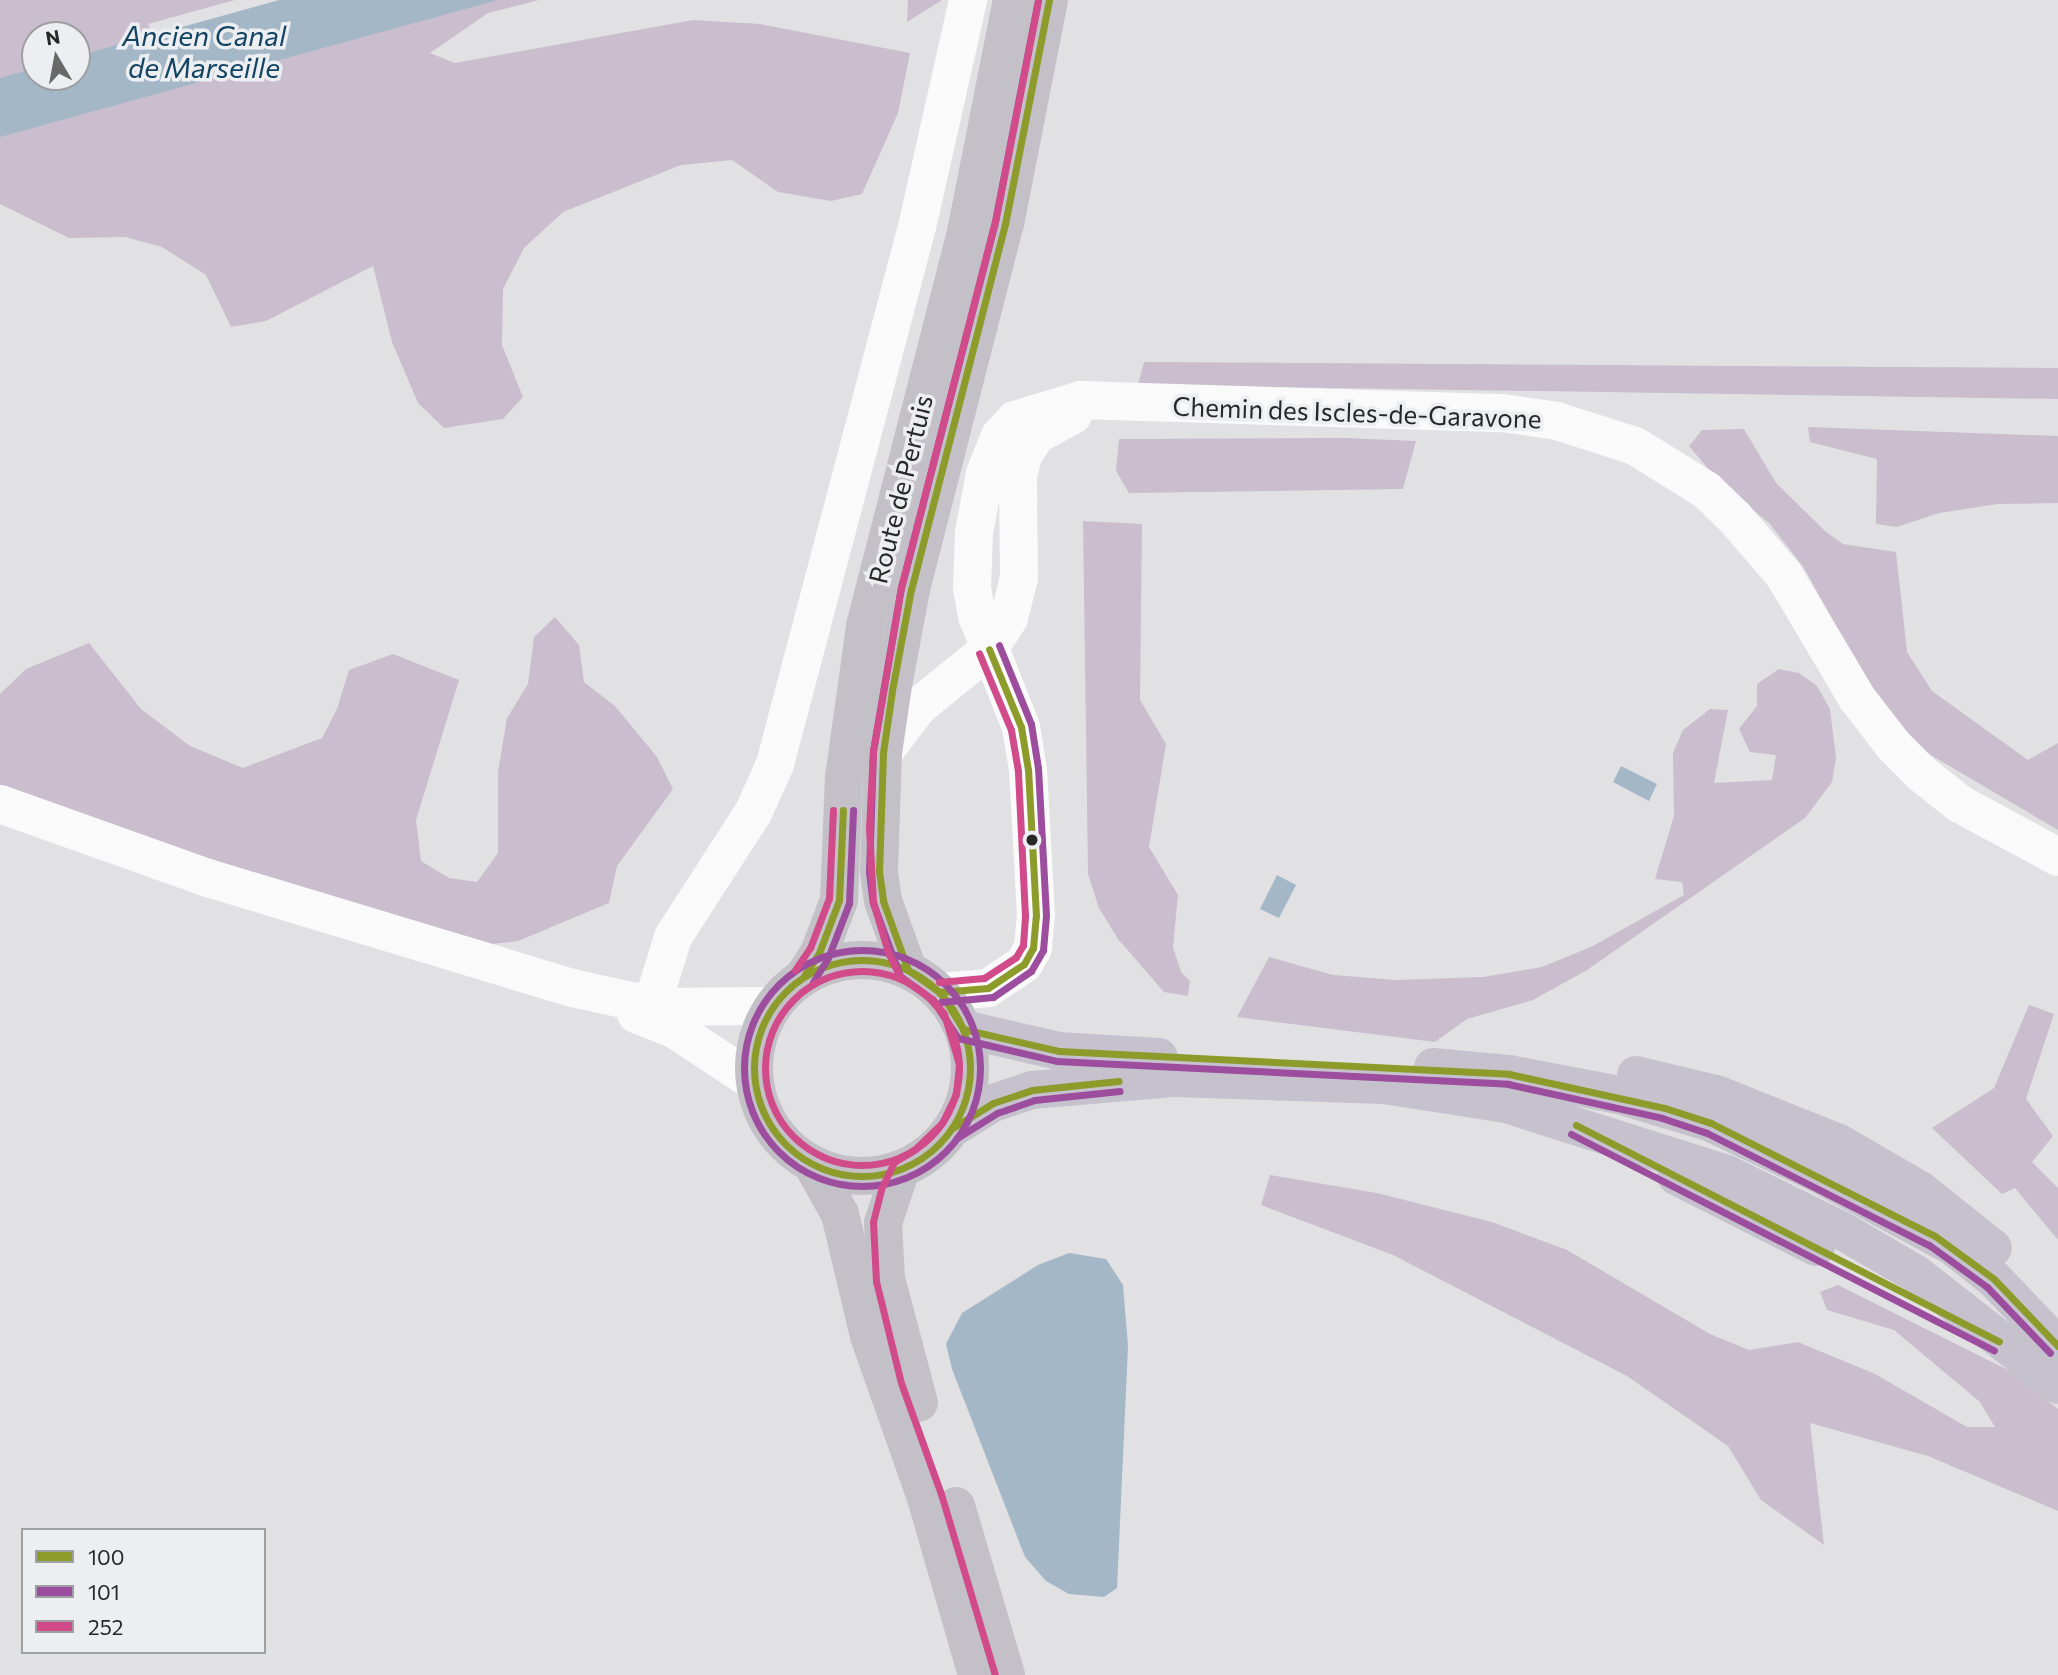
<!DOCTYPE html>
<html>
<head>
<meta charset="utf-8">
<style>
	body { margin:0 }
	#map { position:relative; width:2058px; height:1675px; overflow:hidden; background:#e1e1e4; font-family:Commissioner,sans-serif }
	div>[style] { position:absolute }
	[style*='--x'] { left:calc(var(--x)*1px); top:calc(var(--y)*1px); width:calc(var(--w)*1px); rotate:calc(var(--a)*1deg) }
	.forest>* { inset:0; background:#cabdcd }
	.water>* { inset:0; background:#a3b7c7 }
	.minor>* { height:38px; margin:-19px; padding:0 19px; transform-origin:19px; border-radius:19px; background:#fafafb }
	.major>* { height:38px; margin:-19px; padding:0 19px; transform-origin:19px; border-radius:19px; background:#c3c0c7 }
	.major>.ring { margin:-19px; padding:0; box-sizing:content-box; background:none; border:38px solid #c3c0c7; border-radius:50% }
	.highway>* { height:38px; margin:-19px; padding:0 19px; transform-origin:19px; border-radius:19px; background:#c6c2cd }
	.bus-1>* { height:7px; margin:-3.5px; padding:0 3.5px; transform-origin:3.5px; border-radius:3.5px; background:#8c9b2a }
	.bus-1>.ring { margin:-3.5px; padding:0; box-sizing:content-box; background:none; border:7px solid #8c9b2a; border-radius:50% }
	.bus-2>* { height:7px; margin:-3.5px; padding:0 3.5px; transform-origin:3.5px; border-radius:3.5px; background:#9c4d9e }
	.bus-2>.ring { margin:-3.5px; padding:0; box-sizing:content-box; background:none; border:7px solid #9c4d9e; border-radius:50% }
	.bus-3>* { height:7px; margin:-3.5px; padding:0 3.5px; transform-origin:3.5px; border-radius:3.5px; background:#d14b8b }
	.bus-3>.ring { margin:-3.5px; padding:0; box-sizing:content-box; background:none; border:7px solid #d14b8b; border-radius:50% }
	.dots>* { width:19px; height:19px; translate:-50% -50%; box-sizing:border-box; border:4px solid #edeef2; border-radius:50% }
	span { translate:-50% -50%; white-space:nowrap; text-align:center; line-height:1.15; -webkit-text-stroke:7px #edeef2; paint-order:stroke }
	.street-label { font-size:26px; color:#282829 }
	.water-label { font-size:28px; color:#134463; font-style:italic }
	.legend { position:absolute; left:21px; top:1528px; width:245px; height:126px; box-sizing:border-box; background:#edeef2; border:2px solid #9e9fa2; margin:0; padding:9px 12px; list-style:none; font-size:21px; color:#282829 }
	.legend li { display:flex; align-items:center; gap:14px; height:35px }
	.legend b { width:35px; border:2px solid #9e9fa2 }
	.north { position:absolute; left:21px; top:21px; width:70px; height:70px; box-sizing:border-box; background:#edeef2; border:2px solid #9e9fa2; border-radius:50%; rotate:350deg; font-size:19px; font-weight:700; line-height:28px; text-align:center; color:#282829 }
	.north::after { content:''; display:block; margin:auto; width:24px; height:32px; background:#69696a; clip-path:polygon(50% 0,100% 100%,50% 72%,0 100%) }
</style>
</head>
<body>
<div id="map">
	<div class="forest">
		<i style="clip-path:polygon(evenodd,0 0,235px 0,148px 24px,154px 36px,369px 0,539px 0,488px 13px,430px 53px,455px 63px,693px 20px,760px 24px,910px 53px,898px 113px,862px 194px,831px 201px,778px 192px,732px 160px,681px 165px,563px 212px,524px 248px,503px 289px,502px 345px,523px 397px,503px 419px,444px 428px,418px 403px,392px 342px,373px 266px,266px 321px,231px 327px,206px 275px,162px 247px,125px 237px,69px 238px,0 204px,0 0,35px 35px,77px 35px,77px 77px,35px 77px,35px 35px)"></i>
		<i style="clip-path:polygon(908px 0,942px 0,907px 22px)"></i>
		<i style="clip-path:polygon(1144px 362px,2058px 368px,2058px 399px,1138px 385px)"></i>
		<i style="clip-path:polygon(1808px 427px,2058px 436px,2058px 503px,1998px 504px,1939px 513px,1897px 527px,1876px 524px,1877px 459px,1810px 442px)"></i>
		<i style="clip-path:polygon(1744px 429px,1776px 483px,1825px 531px,1843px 544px,1896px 552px,1907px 652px,1932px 691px,2028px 760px,2058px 743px,2058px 830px,1924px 751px,1873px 693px,1804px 568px,1770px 524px,1716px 478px,1689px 446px,1702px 430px)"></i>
		<i style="clip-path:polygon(1346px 438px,1416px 441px,1403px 489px,1129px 493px,1116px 471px,1119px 439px)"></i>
		<i style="clip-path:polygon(1083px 521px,1142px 524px,1140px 700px,1166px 744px,1149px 847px,1178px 895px,1173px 947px,1181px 972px,1190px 981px,1188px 996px,1164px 992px,1118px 939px,1099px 908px,1088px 874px)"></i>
		<i style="clip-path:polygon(555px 617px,579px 645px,584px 682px,615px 706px,657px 757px,673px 789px,617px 866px,609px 903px,518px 941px,492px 944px,144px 844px,0 786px,0 694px,26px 669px,89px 643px,141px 709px,190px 746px,243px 768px,322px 738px,337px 709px,349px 670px,393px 654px,459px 680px,416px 820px,421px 861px,449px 878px,477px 882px,498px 853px,498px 772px,507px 718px,528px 684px,534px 637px)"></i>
		<i style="clip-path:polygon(1779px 669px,1799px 673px,1817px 686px,1830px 709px,1836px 758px,1832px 782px,1805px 818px,1587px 970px,1533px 1000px,1467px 1019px,1435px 1042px,1237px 1017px,1269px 957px,1333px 975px,1396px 980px,1483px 977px,1542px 967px,1591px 947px,1684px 895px,1682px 882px,1655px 879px,1674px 816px,1673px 753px,1683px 730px,1710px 709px,1728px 710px,1714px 783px,1772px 780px,1776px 755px,1750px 752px,1739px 729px,1757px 706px,1757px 684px)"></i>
		<i style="clip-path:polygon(2029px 1005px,2054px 1014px,2026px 1099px,2053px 1136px,2032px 1162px,2058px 1188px,2058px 1240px,2015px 1188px,2002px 1194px,1932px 1128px,1994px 1088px)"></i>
		<i style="clip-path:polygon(1270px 1175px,1377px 1193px,1492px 1222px,1567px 1250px,1710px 1334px,1749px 1350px,1798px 1342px,1875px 1374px,1967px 1427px,1995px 1427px,1980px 1402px,1894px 1330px,1827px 1310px,1820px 1292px,1838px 1285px,2008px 1370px,2058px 1409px,2058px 1511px,1928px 1456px,1810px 1423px,1824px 1545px,1761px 1500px,1728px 1446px,1627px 1376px,1393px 1255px,1261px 1205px)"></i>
	</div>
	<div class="water">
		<i style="clip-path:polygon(279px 0,498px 0,0 137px,0 78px,35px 68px,35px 77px,77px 77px,77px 56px)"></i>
		<i style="clip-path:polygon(1621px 766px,1657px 784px,1649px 801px,1613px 782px)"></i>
		<i style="clip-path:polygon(1277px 875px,1296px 885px,1279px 918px,1260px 909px)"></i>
		<i style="clip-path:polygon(1069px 1253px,1106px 1259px,1123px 1285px,1128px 1346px,1117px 1588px,1104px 1597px,1069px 1594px,1046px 1581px,1025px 1557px,952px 1369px,946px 1344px,962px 1313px,1038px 1265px)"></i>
	</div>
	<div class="minor">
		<i style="--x:883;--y:753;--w:58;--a:-52.7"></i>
		<i style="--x:918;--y:707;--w:92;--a:-39.2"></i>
		<i style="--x:989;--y:649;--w:37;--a:-57"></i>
		<i style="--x:1009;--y:618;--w:41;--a:-76"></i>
		<i style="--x:1019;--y:578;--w:102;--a:-90.6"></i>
		<i style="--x:1018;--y:476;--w:21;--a:-76"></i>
		<i style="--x:1023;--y:456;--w:25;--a:-58"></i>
		<i style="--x:1036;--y:435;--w:42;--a:-28.4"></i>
		<i style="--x:0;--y:804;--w:221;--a:19.6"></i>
		<i style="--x:208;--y:878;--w:380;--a:16.8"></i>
		<i style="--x:572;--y:988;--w:90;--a:12.2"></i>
		<i style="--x:660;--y:1007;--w:112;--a:-0.5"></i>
		<i style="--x:940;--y:992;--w:48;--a:-4.8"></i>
		<i style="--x:988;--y:988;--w:43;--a:-33.7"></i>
		<i style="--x:1024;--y:964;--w:18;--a:-61"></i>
		<i style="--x:1033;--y:948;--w:32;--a:-85"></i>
		<i style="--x:1036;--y:916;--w:146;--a:-93.1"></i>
		<i style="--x:1028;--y:770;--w:44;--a:-99.2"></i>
		<i style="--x:1021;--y:727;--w:119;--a:-111.6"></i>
		<i style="--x:977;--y:616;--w:28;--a:-100"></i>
		<i style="--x:972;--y:588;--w:55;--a:-87.9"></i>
		<i style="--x:974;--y:533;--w:61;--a:-79.6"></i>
		<i style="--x:985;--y:473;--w:40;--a:-68"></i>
		<i style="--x:1000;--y:436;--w:22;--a:-47"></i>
		<i style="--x:1015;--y:420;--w:69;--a:-16.9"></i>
		<i style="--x:1081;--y:400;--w:422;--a:1.8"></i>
		<i style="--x:1503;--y:413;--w:55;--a:8.4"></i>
		<i style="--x:1557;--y:421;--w:82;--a:17.8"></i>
		<i style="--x:1635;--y:446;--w:84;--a:31.8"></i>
		<i style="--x:1706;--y:490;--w:40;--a:44"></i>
		<i style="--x:1735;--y:518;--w:75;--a:49.3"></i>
		<i style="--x:1784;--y:575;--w:143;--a:59.3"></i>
		<i style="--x:1857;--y:698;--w:61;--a:52.4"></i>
		<i style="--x:1894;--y:746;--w:40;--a:45"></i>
		<i style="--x:1922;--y:774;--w:48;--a:38.3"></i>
		<i style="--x:1960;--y:804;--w:111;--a:28.4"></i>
		<i style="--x:652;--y:1005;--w:71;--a:-72.8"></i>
		<i style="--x:673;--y:937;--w:148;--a:-57.2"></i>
		<i style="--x:753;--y:813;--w:54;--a:-65.8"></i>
		<i style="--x:775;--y:764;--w:555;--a:-75.19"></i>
		<i style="--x:917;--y:227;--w:233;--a:-77.3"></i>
		<i style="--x:636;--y:1014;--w:41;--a:21.5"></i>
		<i style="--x:674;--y:1029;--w:96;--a:33.5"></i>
	</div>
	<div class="major">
		<i class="ring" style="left:754px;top:960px;width:178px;height:178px"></i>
		<i style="--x:908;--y:970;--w:73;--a:-109.9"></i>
		<i style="--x:883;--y:901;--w:30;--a:-98"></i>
		<i style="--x:879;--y:871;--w:118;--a:-88.1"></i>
		<i style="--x:883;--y:753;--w:63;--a:-81.7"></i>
		<i style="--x:892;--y:691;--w:104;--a:-79.4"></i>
		<i style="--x:911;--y:589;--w:377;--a:-75.6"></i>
		<i style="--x:1005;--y:224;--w:228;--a:-78.9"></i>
		<i style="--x:804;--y:976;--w:27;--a:-57"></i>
		<i style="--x:819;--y:953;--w:57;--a:-69.3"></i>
		<i style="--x:839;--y:900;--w:122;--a:-87.7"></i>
		<i style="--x:844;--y:778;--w:153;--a:-82.1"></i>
		<i style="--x:865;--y:626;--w:407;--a:-75.6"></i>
		<i style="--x:966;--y:232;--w:237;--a:-78.8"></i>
		<i style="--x:812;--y:1164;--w:57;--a:60.8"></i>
		<i style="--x:840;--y:1214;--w:125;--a:76.6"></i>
		<i style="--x:869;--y:1336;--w:172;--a:70.6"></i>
		<i style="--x:926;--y:1498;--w:184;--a:73.9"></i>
		<i style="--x:901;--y:1169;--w:57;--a:108.4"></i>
		<i style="--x:883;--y:1223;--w:56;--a:86.9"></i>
		<i style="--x:886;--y:1279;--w:128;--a:75.1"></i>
		<i style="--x:956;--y:1506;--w:176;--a:73.5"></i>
	</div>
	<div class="highway">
		<i style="--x:963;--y:1029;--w:98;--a:12.9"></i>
		<i style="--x:1059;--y:1051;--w:100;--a:3.4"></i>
		<i style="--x:1433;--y:1067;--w:76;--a:5.3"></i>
		<i style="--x:1509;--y:1074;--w:112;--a:10.8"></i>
		<i style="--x:1619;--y:1095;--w:96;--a:16.9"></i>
		<i style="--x:1711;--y:1123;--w:117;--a:25.3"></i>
		<i style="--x:1817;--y:1173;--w:153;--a:28.4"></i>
		<i style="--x:1952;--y:1246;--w:53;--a:38.2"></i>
		<i style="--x:1994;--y:1279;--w:93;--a:46.3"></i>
		<i style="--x:1636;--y:1075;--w:82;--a:13.4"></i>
		<i style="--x:1716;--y:1094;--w:132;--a:21.7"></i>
		<i style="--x:1839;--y:1143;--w:94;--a:30.1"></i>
		<i style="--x:1920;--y:1190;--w:93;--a:38.5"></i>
		<i style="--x:951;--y:1129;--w:49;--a:-31.8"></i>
		<i style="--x:993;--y:1103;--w:41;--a:-18.4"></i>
		<i style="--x:1032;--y:1090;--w:141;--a:-4.9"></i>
		<i style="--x:1172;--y:1078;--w:212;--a:1.9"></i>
		<i style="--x:1384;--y:1085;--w:123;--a:8.9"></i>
		<i style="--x:1506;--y:1104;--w:232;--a:17.6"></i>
		<i style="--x:1727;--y:1174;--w:125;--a:26.2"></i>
		<i style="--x:1839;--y:1229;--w:89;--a:30.3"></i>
		<i style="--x:1916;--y:1274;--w:180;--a:38"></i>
		<i style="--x:1676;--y:1176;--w:157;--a:26.9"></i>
	</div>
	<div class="bus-1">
		<i style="--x:1049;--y:0;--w:228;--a:101.1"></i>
		<i style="--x:1005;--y:224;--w:377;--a:104.4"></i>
		<i style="--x:911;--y:589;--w:104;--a:100.6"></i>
		<i style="--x:892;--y:691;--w:63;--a:98.3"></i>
		<i style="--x:883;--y:753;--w:118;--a:91.9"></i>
		<i style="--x:879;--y:871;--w:30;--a:82"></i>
		<i style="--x:883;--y:901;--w:73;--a:70.1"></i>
		<i style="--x:908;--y:970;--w:39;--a:35"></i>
		<i style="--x:940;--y:992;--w:44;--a:58.1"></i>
		<i style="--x:963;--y:1029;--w:98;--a:12.9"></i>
		<i style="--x:1059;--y:1051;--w:451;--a:2.9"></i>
		<i style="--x:1509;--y:1074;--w:160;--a:12.3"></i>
		<i style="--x:1665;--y:1108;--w:48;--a:18.1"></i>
		<i style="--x:1711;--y:1123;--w:251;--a:26.8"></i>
		<i style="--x:1935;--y:1236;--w:73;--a:36.1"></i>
		<i style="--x:1994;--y:1279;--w:93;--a:46.3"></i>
		<i class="ring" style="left:754px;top:960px;width:209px;height:209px"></i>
		<i style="--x:804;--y:976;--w:27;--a:-57"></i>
		<i style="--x:819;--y:953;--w:57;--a:-69.3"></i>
		<i style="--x:839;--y:900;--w:90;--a:-87.5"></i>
		<i style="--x:940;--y:992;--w:48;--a:-4.8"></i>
		<i style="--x:988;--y:988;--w:43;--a:-33.7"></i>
		<i style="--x:1024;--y:964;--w:18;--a:-61"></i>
		<i style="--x:1033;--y:948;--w:32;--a:-85"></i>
		<i style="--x:1036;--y:916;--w:146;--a:-93.1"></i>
		<i style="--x:1028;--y:770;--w:44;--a:-99.2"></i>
		<i style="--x:1021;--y:727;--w:84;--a:-112.3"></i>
		<i style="--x:1576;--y:1125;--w:475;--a:27.1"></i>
		<i style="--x:951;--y:1129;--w:49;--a:-31.8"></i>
		<i style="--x:993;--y:1103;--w:41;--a:-18.4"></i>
		<i style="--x:1032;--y:1090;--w:87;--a:-5.9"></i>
	</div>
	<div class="bus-2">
		<i style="--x:1038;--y:0;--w:226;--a:101"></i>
		<i style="--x:995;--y:222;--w:377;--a:104.4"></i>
		<i style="--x:901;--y:587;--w:166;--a:99.7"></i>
		<i style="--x:873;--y:751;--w:121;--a:91.9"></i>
		<i style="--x:869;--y:872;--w:31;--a:83"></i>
		<i style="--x:873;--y:903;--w:78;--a:69.7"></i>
		<i style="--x:900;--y:976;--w:39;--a:36"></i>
		<i style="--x:932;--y:999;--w:47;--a:56.3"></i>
		<i style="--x:958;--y:1038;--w:102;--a:13.1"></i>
		<i style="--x:1057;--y:1061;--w:452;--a:2.9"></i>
		<i style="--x:1508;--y:1084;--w:158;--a:12.4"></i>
		<i style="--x:1662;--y:1118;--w:47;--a:18.4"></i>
		<i style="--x:1707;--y:1133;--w:249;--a:26.8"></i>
		<i style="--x:1929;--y:1245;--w:72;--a:35.9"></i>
		<i style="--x:1987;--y:1287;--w:91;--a:46.3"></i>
		<i class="ring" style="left:744px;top:950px;width:229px;height:229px"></i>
		<i style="--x:813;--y:982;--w:28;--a:-58"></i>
		<i style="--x:828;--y:958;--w:59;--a:-69.1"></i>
		<i style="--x:849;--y:903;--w:93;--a:-87.5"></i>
		<i style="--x:941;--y:1002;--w:52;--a:-5.5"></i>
		<i style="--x:993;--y:997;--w:46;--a:-34.4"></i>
		<i style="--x:1031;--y:971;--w:24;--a:-60"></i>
		<i style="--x:1043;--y:950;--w:35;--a:-85"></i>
		<i style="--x:1046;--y:915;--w:147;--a:-93.1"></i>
		<i style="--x:1038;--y:768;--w:45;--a:-99"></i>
		<i style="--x:1031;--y:724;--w:85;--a:-112.1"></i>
		<i style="--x:1571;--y:1134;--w:475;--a:27.1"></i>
		<i style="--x:957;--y:1138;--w:47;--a:-32"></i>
		<i style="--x:997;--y:1113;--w:39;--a:-19"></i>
		<i style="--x:1034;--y:1100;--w:86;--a:-6"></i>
	</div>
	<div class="bus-3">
		<i style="--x:795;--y:970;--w:27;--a:-56"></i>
		<i style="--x:810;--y:948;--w:53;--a:-69.2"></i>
		<i style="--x:829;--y:898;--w:88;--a:-87.4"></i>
		<i class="ring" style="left:765px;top:971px;width:187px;height:187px"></i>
		<i style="--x:939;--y:982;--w:45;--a:-5.1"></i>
		<i style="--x:984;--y:978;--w:38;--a:-33"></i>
		<i style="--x:1016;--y:957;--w:14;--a:-60"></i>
		<i style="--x:1023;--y:945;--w:29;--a:-86"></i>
		<i style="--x:1025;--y:916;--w:145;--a:-92.8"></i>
		<i style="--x:1018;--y:771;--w:42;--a:-99.7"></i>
		<i style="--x:1011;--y:730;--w:83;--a:-112.6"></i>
		<i style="--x:995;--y:1675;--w:189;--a:-106.6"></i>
		<i style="--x:941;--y:1494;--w:118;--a:-109.8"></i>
		<i style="--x:901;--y:1383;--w:105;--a:-103.8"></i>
		<i style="--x:876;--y:1281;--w:59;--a:-92.9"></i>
		<i style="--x:873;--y:1222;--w:34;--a:-76"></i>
		<i style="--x:881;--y:1189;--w:30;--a:-64"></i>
		<i style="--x:894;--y:1162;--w:23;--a:-31"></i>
		<i style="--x:914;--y:1150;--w:39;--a:-44"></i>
		<i style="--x:942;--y:1123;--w:32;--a:-64"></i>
		<i style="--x:956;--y:1094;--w:30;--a:-84"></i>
		<i style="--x:959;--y:1064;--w:52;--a:-106.7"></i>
		<i style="--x:944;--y:1014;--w:18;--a:-128"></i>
		<i style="--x:933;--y:1000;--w:40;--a:-145.1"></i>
		<i style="--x:900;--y:977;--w:28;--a:-116"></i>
		<i style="--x:888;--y:952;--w:52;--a:-106.7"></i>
		<i style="--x:873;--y:902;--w:73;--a:-93.1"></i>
		<i style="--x:869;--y:829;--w:78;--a:-87.1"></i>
		<i style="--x:873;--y:751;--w:166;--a:-80.3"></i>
		<i style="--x:901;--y:587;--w:377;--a:-75.6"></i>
		<i style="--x:995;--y:222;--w:226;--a:-79"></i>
	</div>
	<div class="dots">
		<i style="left:1032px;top:840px;background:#282829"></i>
	</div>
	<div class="street-label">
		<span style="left:1357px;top:412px;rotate:2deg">Chemin des Iscles-de-Garavone</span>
		<span style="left:900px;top:489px;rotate:-76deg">Route de Pertuis</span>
	</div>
	<div class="water-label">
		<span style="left:204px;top:51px">Ancien Canal<br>de Marseille</span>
	</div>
	<ul class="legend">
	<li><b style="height:9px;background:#8c9b2a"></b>100</li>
	<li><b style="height:9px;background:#9c4d9e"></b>101</li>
	<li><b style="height:9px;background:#d14b8b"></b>252</li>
	</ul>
	<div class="north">N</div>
</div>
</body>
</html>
